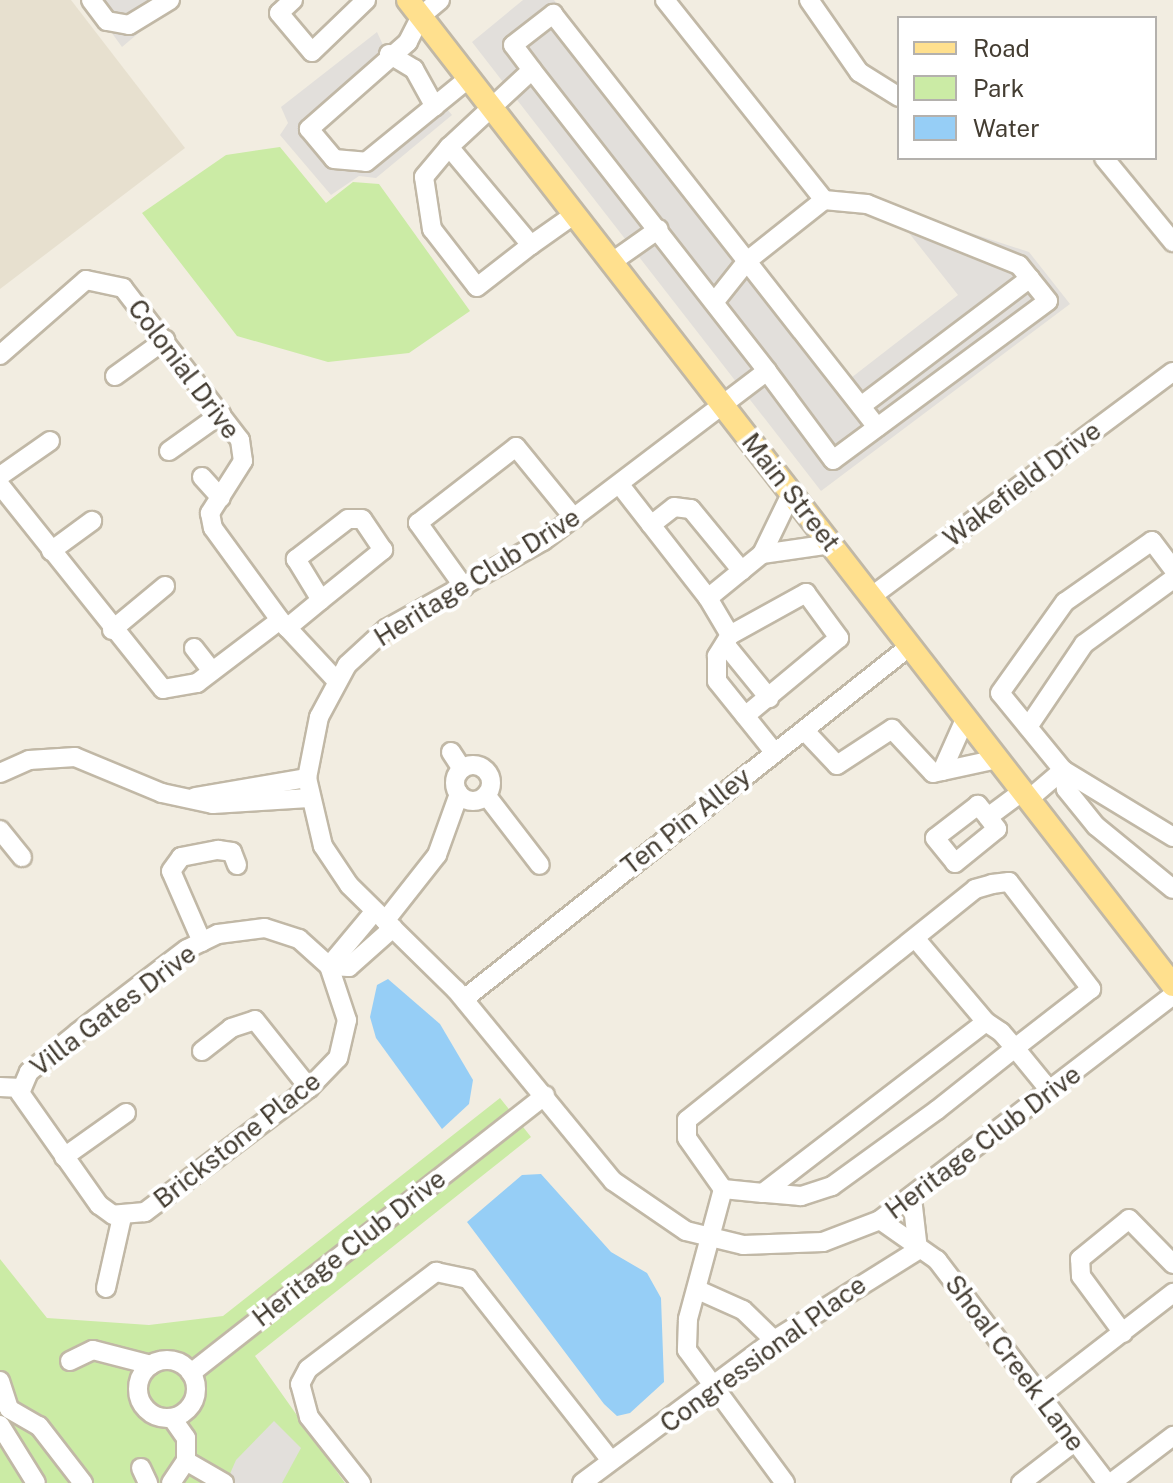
<!DOCTYPE html>
<html>
<head>
<meta charset="utf-8">
<style>
	body { margin:0 }
	#map { position:relative; width:1173px; height:1483px; overflow:hidden; background:#f2ede1; font-family:"Public Sans",sans-serif }
	div>[style] { position:absolute }
	[style*='--x'] { left:calc(var(--x)*1px); top:calc(var(--y)*1px); width:calc(var(--w)*1px); rotate:calc(var(--a)*1deg) }
	.residential>* { inset:0; background:#e7e0cf }
	.green>* { inset:0; background:#cbeba5 }
	.parking>* { inset:0; background:#e2dfdb }
	.water>* { inset:0; background:#96cef6 }
	.roads { filter:drop-shadow(2px 0 #c1b8a6) drop-shadow(-2px 0 #c1b8a6) drop-shadow(0 2px #c1b8a6) drop-shadow(0 -2px #c1b8a6) }
	.minor>* { height:18px; margin:-9px; padding:0 9px; transform-origin:9px; border-radius:9px; background:#fff }
	.minor>.ring { margin:-9px; padding:0; box-sizing:content-box; background:none; border:18px solid #fff; border-radius:50% }
	.major>* { height:22px; margin:-11px; padding:0 11px; transform-origin:11px; border-radius:11px; background:#ffe08e }
	span { translate:-50% -50%; white-space:nowrap; text-align:center; line-height:1.15; -webkit-text-stroke:8px #fff; paint-order:stroke }
	.street-label { font-size:26px; color:#443d32 }
	.legend { position:absolute; left:897px; top:16px; width:260px; height:144px; box-sizing:border-box; background:#fff; border:2px solid #b4b1ad; margin:0; padding:10px 14px; list-style:none; font-size:24px; color:#443d32 }
	.legend li { display:flex; align-items:center; gap:16px; height:40px }
	.legend b { width:40px; border:2px solid #b4b1ad }
</style>
</head>
<body>
<div id="map">
	<div class="residential">
		<i style="clip-path:polygon(0 0,71px 0,185px 148px,0 289px)"></i>
	</div>
	<div class="green">
		<i style="clip-path:polygon(280px 147px,326px 203px,353px 182px,379px 184px,470px 311px,409px 353px,328px 362px,237px 336px,142px 213px,226px 155px)"></i>
		<i style="clip-path:polygon(500px 1098px,531px 1137px,255px 1356px,345px 1483px,0 1483px,0 1259px,47px 1318px,149px 1325px,223px 1316px)"></i>
	</div>
	<div class="parking">
		<i style="clip-path:polygon(88px 0,178px 0,122px 47px)"></i>
		<i style="clip-path:polygon(523px 0,554px 0,847px 381px,958px 295px,909px 233px,915px 222px,931px 220px,1029px 252px,1070px 304px,821px 491px,472px 42px)"></i>
		<i style="clip-path:polygon(377px 32px,394px 69px,324px 128px,343px 153px,371px 149px,441px 102px,452px 115px,376px 178px,359px 176px,331px 195px,280px 135px,288px 123px,281px 107px)"></i>
		<i style="clip-path:polygon(274px 1421px,301px 1448px,282px 1483px,226px 1483px,236px 1460px)"></i>
	</div>
	<div class="water">
		<i style="clip-path:polygon(388px 979px,440px 1024px,473px 1080px,469px 1104px,442px 1129px,376px 1038px,370px 1017px,377px 985px)"></i>
		<i style="clip-path:polygon(541px 1174px,611px 1252px,647px 1273px,661px 1298px,664px 1382px,630px 1413px,617px 1416px,604px 1404px,467px 1222px,522px 1175px)"></i>
	</div>
	<div class="roads">
		<div class="minor">
			<i style="--x:91;--y:0;--w:26;--a:53"></i>
			<i style="--x:107;--y:21;--w:22;--a:10"></i>
			<i style="--x:129;--y:25;--w:48;--a:-31.4"></i>
			<i style="--x:293;--y:0;--w:19;--a:137"></i>
			<i style="--x:279;--y:13;--w:51;--a:49.8"></i>
			<i style="--x:312;--y:52;--w:75;--a:-43.9"></i>
			<i style="--x:440;--y:0;--w:25;--a:140"></i>
			<i style="--x:421;--y:16;--w:29;--a:117"></i>
			<i style="--x:408;--y:42;--w:132;--a:138.7"></i>
			<i style="--x:309;--y:129;--w:39;--a:50"></i>
			<i style="--x:334;--y:159;--w:32;--a:5"></i>
			<i style="--x:366;--y:162;--w:133;--a:-39.2"></i>
			<i style="--x:665;--y:0;--w:256;--a:51.5"></i>
			<i style="--x:824;--y:200;--w:43;--a:5.3"></i>
			<i style="--x:867;--y:204;--w:164;--a:21.9"></i>
			<i style="--x:1019;--y:265;--w:46;--a:51.1"></i>
			<i style="--x:1048;--y:301;--w:267;--a:143.5"></i>
			<i style="--x:833;--y:460;--w:111;--a:-126.6"></i>
			<i style="--x:809;--y:0;--w:88;--a:55.2"></i>
			<i style="--x:859;--y:72;--w:47;--a:32"></i>
			<i style="--x:389;--y:54;--w:29;--a:31"></i>
			<i style="--x:414;--y:69;--w:43;--a:61.1"></i>
			<i style="--x:532;--y:70;--w:31;--a:-127"></i>
			<i style="--x:513;--y:45;--w:51;--a:-37.8"></i>
			<i style="--x:553;--y:14;--w:525;--a:51.89"></i>
			<i style="--x:449;--y:147;--w:39;--a:130"></i>
			<i style="--x:424;--y:177;--w:53;--a:81.3"></i>
			<i style="--x:432;--y:229;--w:73;--a:52.2"></i>
			<i style="--x:477;--y:287;--w:68;--a:-37.9"></i>
			<i style="--x:1104;--y:158;--w:109;--a:50.6"></i>
			<i style="--x:575;--y:214;--w:54;--a:144.8"></i>
			<i style="--x:531;--y:245;--w:128;--a:-129.9"></i>
			<i style="--x:449;--y:147;--w:113;--a:-42.9"></i>
			<i style="--x:532;--y:70;--w:382;--a:52"></i>
			<i style="--x:767;--y:371;--w:281;--a:142.8"></i>
			<i style="--x:543;--y:541;--w:180;--a:150.7"></i>
			<i style="--x:386;--y:629;--w:53;--a:137.3"></i>
			<i style="--x:347;--y:665;--w:59;--a:118.3"></i>
			<i style="--x:319;--y:717;--w:62;--a:101.1"></i>
			<i style="--x:307;--y:778;--w:70;--a:76.8"></i>
			<i style="--x:323;--y:846;--w:47;--a:56.3"></i>
			<i style="--x:349;--y:885;--w:150;--a:44.5"></i>
			<i style="--x:456;--y:990;--w:247;--a:50.6"></i>
			<i style="--x:613;--y:1181;--w:88;--a:34.4"></i>
			<i style="--x:686;--y:1231;--w:59;--a:13.8"></i>
			<i style="--x:743;--y:1245;--w:80;--a:-2.1"></i>
			<i style="--x:823;--y:1242;--w:61;--a:-21.1"></i>
			<i style="--x:880;--y:1220;--w:369;--a:-37.5"></i>
			<i style="--x:612;--y:262;--w:57;--a:-35.1"></i>
			<i style="--x:716;--y:300;--w:50;--a:-51.5"></i>
			<i style="--x:747;--y:261;--w:98;--a:-38.4"></i>
			<i style="--x:0;--y:355;--w:114;--a:-41.1"></i>
			<i style="--x:86;--y:280;--w:38;--a:12"></i>
			<i style="--x:123;--y:288;--w:192;--a:52.4"></i>
			<i style="--x:240;--y:440;--w:21;--a:82"></i>
			<i style="--x:243;--y:461;--w:62;--a:122.4"></i>
			<i style="--x:210;--y:513;--w:15;--a:79"></i>
			<i style="--x:213;--y:528;--w:114;--a:53.9"></i>
			<i style="--x:280;--y:620;--w:82;--a:47"></i>
			<i style="--x:115;--y:376;--w:62;--a:-35.8"></i>
			<i style="--x:861;--y:406;--w:212;--a:-37.1"></i>
			<i style="--x:169;--y:451;--w:64;--a:-35.4"></i>
			<i style="--x:0;--y:476;--w:61;--a:-35"></i>
			<i style="--x:202;--y:477;--w:28;--a:48"></i>
			<i style="--x:0;--y:485;--w:261;--a:51.4"></i>
			<i style="--x:163;--y:689;--w:35;--a:-10"></i>
			<i style="--x:197;--y:683;--w:104;--a:-37.2"></i>
			<i style="--x:620;--y:485;--w:143;--a:52.1"></i>
			<i style="--x:708;--y:598;--w:70;--a:-39.2"></i>
			<i style="--x:762;--y:554;--w:69;--a:-64.2"></i>
			<i style="--x:651;--y:525;--w:29;--a:-38"></i>
			<i style="--x:674;--y:507;--w:17;--a:7"></i>
			<i style="--x:691;--y:509;--w:80;--a:50.6"></i>
			<i style="--x:51;--y:551;--w:51;--a:-36.2"></i>
			<i style="--x:762;--y:554;--w:70;--a:-8.2"></i>
			<i style="--x:464;--y:587;--w:79;--a:-125.7"></i>
			<i style="--x:418;--y:523;--w:124;--a:-37.8"></i>
			<i style="--x:516;--y:447;--w:92;--a:50.8"></i>
			<i style="--x:872;--y:596;--w:375;--a:-36.7"></i>
			<i style="--x:708;--y:598;--w:43;--a:59.3"></i>
			<i style="--x:730;--y:635;--w:25;--a:122"></i>
			<i style="--x:717;--y:656;--w:25;--a:90"></i>
			<i style="--x:717;--y:681;--w:91;--a:51.2"></i>
			<i style="--x:287;--y:628;--w:44;--a:-39.5"></i>
			<i style="--x:321;--y:600;--w:80;--a:-38.9"></i>
			<i style="--x:383;--y:550;--w:37;--a:-124"></i>
			<i style="--x:362;--y:519;--w:14;--a:180"></i>
			<i style="--x:348;--y:519;--w:66;--a:142.4"></i>
			<i style="--x:296;--y:559;--w:48;--a:58.6"></i>
			<i style="--x:112;--y:630;--w:69;--a:-39.7"></i>
			<i style="--x:730;--y:635;--w:87;--a:-28.9"></i>
			<i style="--x:806;--y:593;--w:56;--a:53.7"></i>
			<i style="--x:839;--y:638;--w:122;--a:140.3"></i>
			<i style="--x:725;--y:644;--w:70;--a:50.8"></i>
			<i style="--x:194;--y:648;--w:29;--a:52"></i>
			<i style="--x:1028;--y:727;--w:100;--a:-56"></i>
			<i style="--x:1084;--y:644;--w:110;--a:-36.1"></i>
			<i style="--x:804;--y:730;--w:48;--a:46.7"></i>
			<i style="--x:837;--y:765;--w:66;--a:-33.2"></i>
			<i style="--x:892;--y:729;--w:60;--a:47"></i>
			<i style="--x:933;--y:773;--w:66;--a:-12.2"></i>
			<i style="--x:451;--y:752;--w:20;--a:57"></i>
			<i class="ring" style="left:455px;top:765px;width:18px;height:18px"></i>
			<i style="--x:1063;--y:770;--w:19;--a:81"></i>
			<i style="--x:1066;--y:789;--w:48;--a:51"></i>
			<i style="--x:1096;--y:826;--w:99;--a:39.3"></i>
			<i style="--x:1063;--y:770;--w:129;--a:31.3"></i>
			<i style="--x:942;--y:771;--w:59;--a:-66"></i>
			<i style="--x:0;--y:773;--w:32;--a:-24"></i>
			<i style="--x:29;--y:760;--w:46;--a:-3.7"></i>
			<i style="--x:75;--y:757;--w:94;--a:22.5"></i>
			<i style="--x:162;--y:793;--w:52;--a:12.2"></i>
			<i style="--x:213;--y:804;--w:96;--a:-3.6"></i>
			<i style="--x:486;--y:795;--w:88;--a:52.4"></i>
			<i style="--x:195;--y:797;--w:114;--a:-9.6"></i>
			<i style="--x:1029;--y:799;--w:45;--a:-40.5"></i>
			<i style="--x:1063;--y:770;--w:99;--a:-129.3"></i>
			<i style="--x:1000;--y:693;--w:112;--a:-54.5"></i>
			<i style="--x:1065;--y:602;--w:106;--a:-35"></i>
			<i style="--x:1152;--y:541;--w:35;--a:53"></i>
			<i style="--x:988;--y:817;--w:16;--a:-130"></i>
			<i style="--x:978;--y:805;--w:54;--a:142.5"></i>
			<i style="--x:935;--y:838;--w:32;--a:51"></i>
			<i style="--x:955;--y:863;--w:54;--a:-39"></i>
			<i style="--x:997;--y:829;--w:15;--a:-127"></i>
			<i style="--x:988;--y:817;--w:44;--a:-36.6"></i>
			<i style="--x:0;--y:830;--w:35;--a:51"></i>
			<i style="--x:385;--y:921;--w:84;--a:-51.8"></i>
			<i style="--x:437;--y:855;--w:65;--a:-70.2"></i>
			<i style="--x:915;--y:938;--w:110;--a:49.8"></i>
			<i style="--x:202;--y:942;--w:77;--a:-113.6"></i>
			<i style="--x:171;--y:871;--w:17;--a:-54"></i>
			<i style="--x:181;--y:857;--w:38;--a:-11"></i>
			<i style="--x:218;--y:850;--w:14;--a:8"></i>
			<i style="--x:232;--y:852;--w:14;--a:69"></i>
			<i style="--x:329;--y:966;--w:57;--a:71.6"></i>
			<i style="--x:347;--y:1020;--w:39;--a:103"></i>
			<i style="--x:338;--y:1058;--w:42;--a:134"></i>
			<i style="--x:309;--y:1088;--w:206;--a:142.9"></i>
			<i style="--x:145;--y:1212;--w:32;--a:175"></i>
			<i style="--x:113;--y:1215;--w:17;--a:-144"></i>
			<i style="--x:99;--y:1205;--w:137;--a:-125.2"></i>
			<i style="--x:20;--y:1093;--w:23;--a:-67"></i>
			<i style="--x:29;--y:1072;--w:62;--a:-39.1"></i>
			<i style="--x:77;--y:1033;--w:138;--a:-37.4"></i>
			<i style="--x:187;--y:949;--w:34;--a:-26"></i>
			<i style="--x:218;--y:934;--w:47;--a:-7.3"></i>
			<i style="--x:265;--y:928;--w:36;--a:18"></i>
			<i style="--x:299;--y:939;--w:40;--a:42"></i>
			<i style="--x:329;--y:966;--w:20;--a:3"></i>
			<i style="--x:349;--y:967;--w:59;--a:-41.6"></i>
			<i style="--x:329;--y:966;--w:70;--a:-50.2"></i>
			<i style="--x:464;--y:999;--w:569;--a:-38.36"></i>
			<i style="--x:202;--y:1051;--w:37;--a:-38"></i>
			<i style="--x:231;--y:1028;--w:25;--a:-18"></i>
			<i style="--x:255;--y:1020;--w:87;--a:51.5"></i>
			<i style="--x:0;--y:1087;--w:21;--a:3"></i>
			<i style="--x:64;--y:1157;--w:76;--a:-35.4"></i>
			<i style="--x:723;--y:1189;--w:135;--a:105.1"></i>
			<i style="--x:688;--y:1319;--w:31;--a:92"></i>
			<i style="--x:687;--y:1350;--w:165;--a:53.6"></i>
			<i style="--x:763;--y:1193;--w:40;--a:-174.3"></i>
			<i style="--x:723;--y:1189;--w:62;--a:-125.2"></i>
			<i style="--x:687;--y:1138;--w:18;--a:-90"></i>
			<i style="--x:687;--y:1120;--w:369;--a:-38.7"></i>
			<i style="--x:975;--y:889;--w:18;--a:-16"></i>
			<i style="--x:992;--y:884;--w:17;--a:-7"></i>
			<i style="--x:1009;--y:882;--w:135;--a:52.5"></i>
			<i style="--x:1091;--y:989;--w:96;--a:142.2"></i>
			<i style="--x:1015;--y:1048;--w:100;--a:141.5"></i>
			<i style="--x:937;--y:1110;--w:130;--a:144.1"></i>
			<i style="--x:832;--y:1186;--w:33;--a:162"></i>
			<i style="--x:801;--y:1196;--w:38;--a:-175"></i>
			<i style="--x:763;--y:1193;--w:281;--a:-37.5"></i>
			<i style="--x:986;--y:1022;--w:18;--a:34"></i>
			<i style="--x:1001;--y:1032;--w:21;--a:49"></i>
			<i style="--x:1015;--y:1048;--w:57;--a:50.7"></i>
			<i style="--x:912;--y:1198;--w:52;--a:83.4"></i>
			<i style="--x:880;--y:1220;--w:70;--a:35.1"></i>
			<i style="--x:937;--y:1260;--w:280;--a:52.7"></i>
			<i style="--x:106;--y:1288;--w:73;--a:-77.3"></i>
			<i style="--x:698;--y:1290;--w:49;--a:24"></i>
			<i style="--x:743;--y:1310;--w:43;--a:44.1"></i>
			<i style="--x:1123;--y:1333;--w:71;--a:-126.4"></i>
			<i style="--x:1081;--y:1276;--w:17;--a:-93"></i>
			<i style="--x:1080;--y:1259;--w:63;--a:-39.2"></i>
			<i style="--x:1129;--y:1219;--w:63;--a:45.6"></i>
			<i class="ring" style="left:138px;top:1360px;width:40px;height:40px"></i>
			<i style="--x:70;--y:1361;--w:25;--a:-26"></i>
			<i style="--x:93;--y:1350;--w:60;--a:14.5"></i>
			<i style="--x:191;--y:1373;--w:450;--a:-38.1"></i>
			<i style="--x:0;--y:1381;--w:29;--a:72"></i>
			<i style="--x:9;--y:1409;--w:34;--a:30"></i>
			<i style="--x:39;--y:1426;--w:72;--a:52.3"></i>
			<i style="--x:1041;--y:1395;--w:167;--a:-37.7"></i>
			<i style="--x:0;--y:1425;--w:68;--a:58.2"></i>
			<i style="--x:186;--y:1461;--w:44;--a:30.1"></i>
			<i style="--x:141;--y:1468;--w:17;--a:65"></i>
			<i style="--x:171;--y:1483;--w:27;--a:-56"></i>
			<i style="--x:186;--y:1461;--w:23;--a:-90"></i>
			<i style="--x:186;--y:1438;--w:24;--a:-125"></i>
			<i style="--x:361;--y:1483;--w:84;--a:-128.2"></i>
			<i style="--x:309;--y:1417;--w:34;--a:-105"></i>
			<i style="--x:300;--y:1384;--w:17;--a:-62"></i>
			<i style="--x:308;--y:1369;--w:161;--a:-37.2"></i>
			<i style="--x:436;--y:1272;--w:33;--a:12"></i>
			<i style="--x:468;--y:1279;--w:231;--a:51.8"></i>
			<i style="--x:582;--y:1483;--w:239;--a:-36.7"></i>
			<i style="--x:774;--y:1340;--w:170;--a:-32"></i>
			<i style="--x:1021;--y:1483;--w:67;--a:-37.7"></i>
			<i style="--x:1111;--y:1483;--w:78;--a:-37.2"></i>
		</div>
		<div class="major">
			<i style="--x:408;--y:0;--w:1247;--a:52.17"></i>
		</div>
	</div>
	<div class="street-label">
		<span style="left:184px;top:369px;rotate:53deg">Colonial Drive</span>
		<span style="left:1022px;top:484px;rotate:-37deg">Wakefield Drive</span>
		<span style="left:791px;top:492px;rotate:52deg">Main Street</span>
		<span style="left:477px;top:577px;rotate:-32deg">Heritage Club Drive</span>
		<span style="left:686px;top:821px;rotate:-38deg">Ten Pin Alley</span>
		<span style="left:113px;top:1010px;rotate:-37deg">Villa Gates Drive</span>
		<span style="left:237px;top:1140px;rotate:-38deg">Brickstone Place</span>
		<span style="left:983px;top:1142px;rotate:-37deg">Heritage Club Drive</span>
		<span style="left:349px;top:1248px;rotate:-38deg">Heritage Club Drive</span>
		<span style="left:763px;top:1354px;rotate:-36deg">Congressional Place</span>
		<span style="left:1015px;top:1363px;rotate:53deg">Shoal Creek Lane</span>
	</div>
	<ul class="legend">
	<li><b style="height:10px;background:#ffe08e"></b>Road</li>
	<li><b style="height:22px;background:#cbeba5"></b>Park</li>
	<li><b style="height:22px;background:#96cef6"></b>Water</li>
	</ul>
</div>
</body>
</html>
